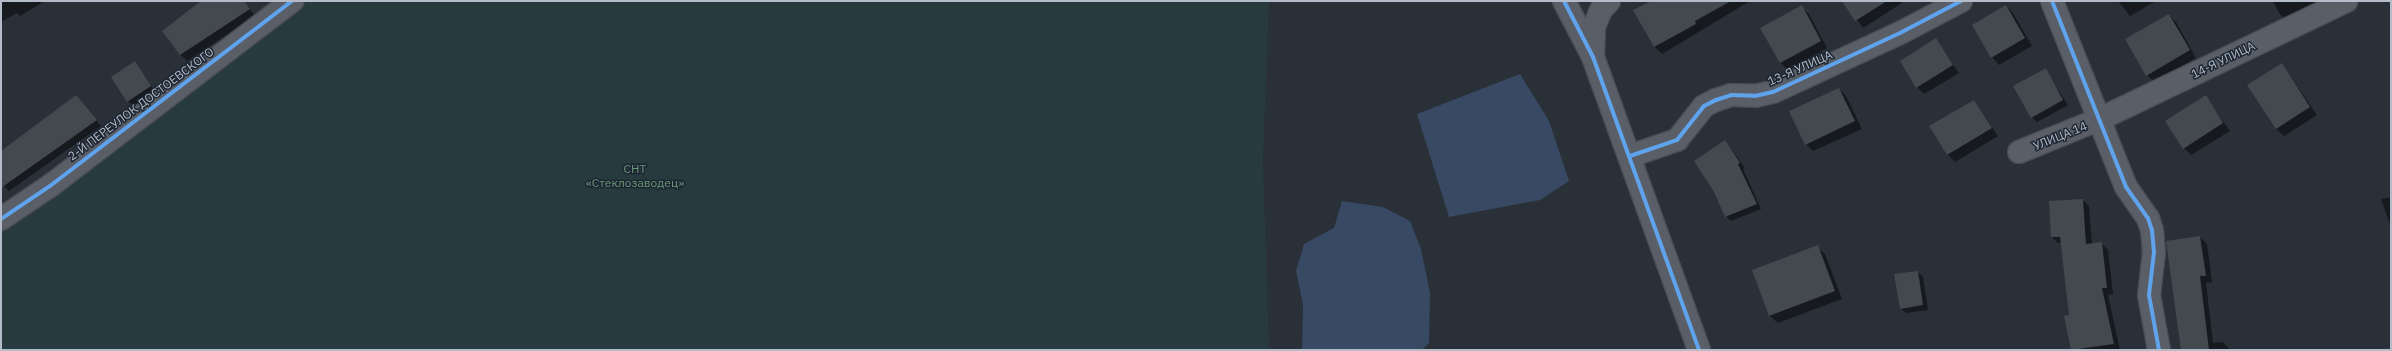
<!DOCTYPE html>
<html>
<head>
<meta charset="utf-8">
<style>
	body { margin:0 }
	#map { position:relative; width:2392px; height:351px; overflow:hidden; background:#2a3038; font-family:"IBM Plex Sans",sans-serif }
	div>[style] { position:absolute }
	[style*='--x'] { left:calc(var(--x)*1px); top:calc(var(--y)*1px); width:calc(var(--w)*1px); rotate:calc(var(--a)*1deg) }
	.green>* { inset:0; background:#273a3e }
	.water>* { inset:0; background:#384963 }
	.shadow>* { inset:0; background:#0007 }
	.building>* { inset:0; background:#444950 }
	.roads { filter:drop-shadow(1px 0 #484c53) drop-shadow(-1px 0 #484c53) drop-shadow(0 1px #484c53) drop-shadow(0 -1px #484c53) }
	.minor>* { height:22px; margin:-11px; padding:0 11px; transform-origin:11px; border-radius:11px; background:#5a5e66 }
	.cycleway>* { height:4px; margin:-2px; padding:0 2px; transform-origin:2px; border-radius:2px; background:#60a3ed }
	span { translate:-50% -50%; white-space:nowrap; text-align:center; line-height:1.15; -webkit-text-stroke:3px #1d2633; paint-order:stroke }
	.street-label { font-size:12px; color:#b4bcc9 }
	.park-label { font-size:12px; color:#6b9a76 }
	.frame { position:absolute; inset:0; border:2px solid #b4bcc9; pointer-events:none }
</style>
</head>
<body>
<div id="map">
	<div class="green">
		<i style="clip-path:polygon(296px 1px,1269px 1px,1263px 160px,1269px 350px,1px 350px,1px 230px)"></i>
	</div>
	<div class="water">
		<i style="clip-path:polygon(1520px 74px,1549px 121px,1569px 181px,1540px 200px,1449px 217px,1417px 114px)"></i>
		<i style="clip-path:polygon(1342px 201px,1383px 207px,1410px 221px,1421px 249px,1430px 293px,1429px 343px,1422px 350px,1302px 350px,1303px 304px,1296px 271px,1304px 244px,1334px 228px)"></i>
	</div>
	<div class="shadow">
		<i style="clip-path:polygon(1px 1px,45px 1px,20px 16px,17px 13px,1px 22px)"></i>
		<i style="clip-path:polygon(204px 1px,244px 1px,255px 16px,187px 61px,180px 54px)"></i>
		<i style="clip-path:polygon(1652px 1px,1750px 1px,1662px 54px,1655px 47px,1635px 11px)"></i>
		<i style="clip-path:polygon(1844px 1px,1900px 1px,1902px 3px,1863px 28px)"></i>
		<i style="clip-path:polygon(2118px 1px,2156px 1px,2130px 16px)"></i>
		<i style="clip-path:polygon(2273px 1px,2317px 1px,2319px 5px,2286px 20px,2279px 13px)"></i>
		<i style="clip-path:polygon(2006px 6px,2013px 13px,2032px 46px,1999px 65px,1992px 57px)"></i>
		<i style="clip-path:polygon(1802px 7px,1809px 14px,1827px 48px,1788px 70px,1780px 62px)"></i>
		<i style="clip-path:polygon(2169px 15px,2176px 22px,2196px 58px,2154px 82px,2147px 75px)"></i>
		<i style="clip-path:polygon(1936px 40px,1959px 73px,1924px 94px,1917px 87px)"></i>
		<i style="clip-path:polygon(134px 63px,155px 92px,133px 106px,128px 101px)"></i>
		<i style="clip-path:polygon(2282px 64px,2317px 115px,2284px 136px,2276px 129px)"></i>
		<i style="clip-path:polygon(2045px 69px,2068px 105px,2037px 122px,2032px 117px)"></i>
		<i style="clip-path:polygon(1839px 89px,1846px 96px,1862px 129px,1813px 151px,1806px 144px)"></i>
		<i style="clip-path:polygon(76px 96px,101px 126px,9px 191px,1px 182px,1px 152px)"></i>
		<i style="clip-path:polygon(2205px 97px,2230px 131px,2191px 155px,2184px 148px)"></i>
		<i style="clip-path:polygon(1974px 101px,1998px 136px,1955px 162px,1947px 154px)"></i>
		<i style="clip-path:polygon(1725px 141px,1745px 168px,1743px 169px,1761px 209px,1731px 221px,1726px 216px)"></i>
		<i style="clip-path:polygon(2391px 197px,2391px 227px,2381px 199px)"></i>
		<i style="clip-path:polygon(2083px 200px,2089px 206px,2092px 244px,2101px 243px,2108px 250px,2113px 294px,2108px 295px,2120px 350px,2072px 350px,2066px 317px,2070px 316px,2062px 243px,2058px 243px,2052px 237px)"></i>
		<i style="clip-path:polygon(2200px 237px,2207px 244px,2212px 282px,2206px 283px,2213px 343px,2223px 342px,2230px 350px,2183px 350px)"></i>
		<i style="clip-path:polygon(1817px 247px,1825px 254px,1842px 299px,1778px 323px,1770px 316px,1753px 271px)"></i>
		<i style="clip-path:polygon(1918px 272px,1923px 277px,1928px 310px,1906px 313px,1901px 308px)"></i>
	</div>
	<div class="building">
		<i style="clip-path:polygon(201px 1px,244px 1px,250px 9px,180px 55px,162px 31px)"></i>
		<i style="clip-path:polygon(1651px 1px,1731px 1px,1695px 21px,1696px 24px,1654px 47px,1633px 10px)"></i>
		<i style="clip-path:polygon(1842px 1px,1887px 1px,1855px 21px)"></i>
		<i style="clip-path:polygon(1802px 5px,1821px 41px,1780px 63px,1760px 28px)"></i>
		<i style="clip-path:polygon(2006px 5px,2025px 38px,1991px 58px,1972px 25px)"></i>
		<i style="clip-path:polygon(2169px 14px,2190px 50px,2146px 76px,2125px 39px)"></i>
		<i style="clip-path:polygon(1936px 38px,1953px 65px,1916px 88px,1900px 61px)"></i>
		<i style="clip-path:polygon(135px 61px,151px 86px,127px 102px,111px 77px)"></i>
		<i style="clip-path:polygon(2282px 63px,2310px 107px,2276px 129px,2247px 85px)"></i>
		<i style="clip-path:polygon(2046px 68px,2063px 100px,2031px 118px,2013px 86px)"></i>
		<i style="clip-path:polygon(1839px 88px,1855px 121px,1805px 145px,1789px 111px)"></i>
		<i style="clip-path:polygon(76px 95px,97px 120px,1px 188px,1px 151px)"></i>
		<i style="clip-path:polygon(2206px 95px,2223px 123px,2183px 149px,2165px 121px)"></i>
		<i style="clip-path:polygon(1974px 100px,1992px 128px,1947px 155px,1929px 126px)"></i>
		<i style="clip-path:polygon(1725px 140px,1740px 163px,1738px 164px,1757px 204px,1725px 217px,1714px 192px,1694px 161px)"></i>
		<i style="clip-path:polygon(2083px 199px,2086px 244px,2102px 242px,2107px 288px,2102px 288px,2114px 344px,2071px 350px,2064px 316px,2069px 315px,2060px 237px,2051px 237px,2049px 201px)"></i>
		<i style="clip-path:polygon(2200px 236px,2206px 276px,2200px 276px,2209px 350px,2181px 350px,2166px 241px)"></i>
		<i style="clip-path:polygon(1818px 245px,1835px 291px,1769px 316px,1752px 270px)"></i>
		<i style="clip-path:polygon(1918px 271px,1923px 305px,1900px 309px,1894px 274px)"></i>
	</div>
	<div class="roads">
		<div class="minor">
			<i style="--x:1564;--y:1;--w:63;--a:62.6"></i>
			<i style="--x:1593;--y:57;--w:312;--a:70.1"></i>
			<i style="--x:2052;--y:1;--w:200;--a:68.3"></i>
			<i style="--x:2126;--y:187;--w:38;--a:55"></i>
			<i style="--x:2148;--y:218;--w:13;--a:72"></i>
			<i style="--x:2152;--y:230;--w:22;--a:85"></i>
			<i style="--x:2154;--y:252;--w:43;--a:96.6"></i>
			<i style="--x:2149;--y:295;--w:56;--a:79.7"></i>
			<i style="--x:1593;--y:56;--w:29;--a:-88"></i>
			<i style="--x:1594;--y:27;--w:18;--a:-68"></i>
			<i style="--x:1601;--y:10;--w:12;--a:-48"></i>
			<i style="--x:2019;--y:152;--w:87;--a:-22.2"></i>
			<i style="--x:2100;--y:119;--w:273;--a:-25.6"></i>
			<i style="--x:1630;--y:156;--w:50;--a:-18.8"></i>
			<i style="--x:1677;--y:140;--w:43;--a:-51.5"></i>
			<i style="--x:1704;--y:106;--w:13;--a:-27"></i>
			<i style="--x:1716;--y:100;--w:16;--a:-18"></i>
			<i style="--x:1731;--y:95;--w:24;--a:2"></i>
			<i style="--x:1755;--y:96;--w:18;--a:-13"></i>
			<i style="--x:1773;--y:92;--w:140;--a:-24.9"></i>
			<i style="--x:1900;--y:33;--w:69;--a:-27.7"></i>
			<i style="--x:1;--y:219;--w:59;--a:-34"></i>
			<i style="--x:50;--y:186;--w:305;--a:-37.4"></i>
		</div>
	</div>
	<div class="cycleway">
		<i style="--x:1564;--y:1;--w:63;--a:62.6"></i>
		<i style="--x:1593;--y:57;--w:312;--a:70.1"></i>
		<i style="--x:2052;--y:1;--w:200;--a:68.3"></i>
		<i style="--x:2126;--y:187;--w:38;--a:55"></i>
		<i style="--x:2148;--y:218;--w:13;--a:72"></i>
		<i style="--x:2152;--y:230;--w:22;--a:85"></i>
		<i style="--x:2154;--y:252;--w:43;--a:96.6"></i>
		<i style="--x:2149;--y:295;--w:56;--a:79.7"></i>
		<i style="--x:1630;--y:156;--w:50;--a:-18.8"></i>
		<i style="--x:1677;--y:140;--w:43;--a:-51.5"></i>
		<i style="--x:1704;--y:106;--w:13;--a:-27"></i>
		<i style="--x:1716;--y:100;--w:16;--a:-18"></i>
		<i style="--x:1731;--y:95;--w:24;--a:2"></i>
		<i style="--x:1755;--y:96;--w:18;--a:-13"></i>
		<i style="--x:1773;--y:92;--w:140;--a:-24.9"></i>
		<i style="--x:1900;--y:33;--w:69;--a:-27.7"></i>
		<i style="--x:1;--y:219;--w:59;--a:-34"></i>
		<i style="--x:50;--y:186;--w:305;--a:-37.4"></i>
	</div>
	<div class="street-label">
		<span style="left:2223px;top:60px;rotate:-26deg">14-Я УЛИЦА</span>
		<span style="left:1800px;top:68px;rotate:-24deg">13-Я УЛИЦА</span>
		<span style="left:141px;top:104px;rotate:-37deg">2-Й ПЕРЕУЛОК ДОСТОЕВСКОГО</span>
		<span style="left:2060px;top:136px;rotate:-22deg">УЛИЦА 14</span>
	</div>
	<div class="park-label">
		<span style="left:635px;top:176px">СНТ<br>«Стеклозаводец»</span>
	</div>
	<div class="frame"></div>
</div>
</body>
</html>
